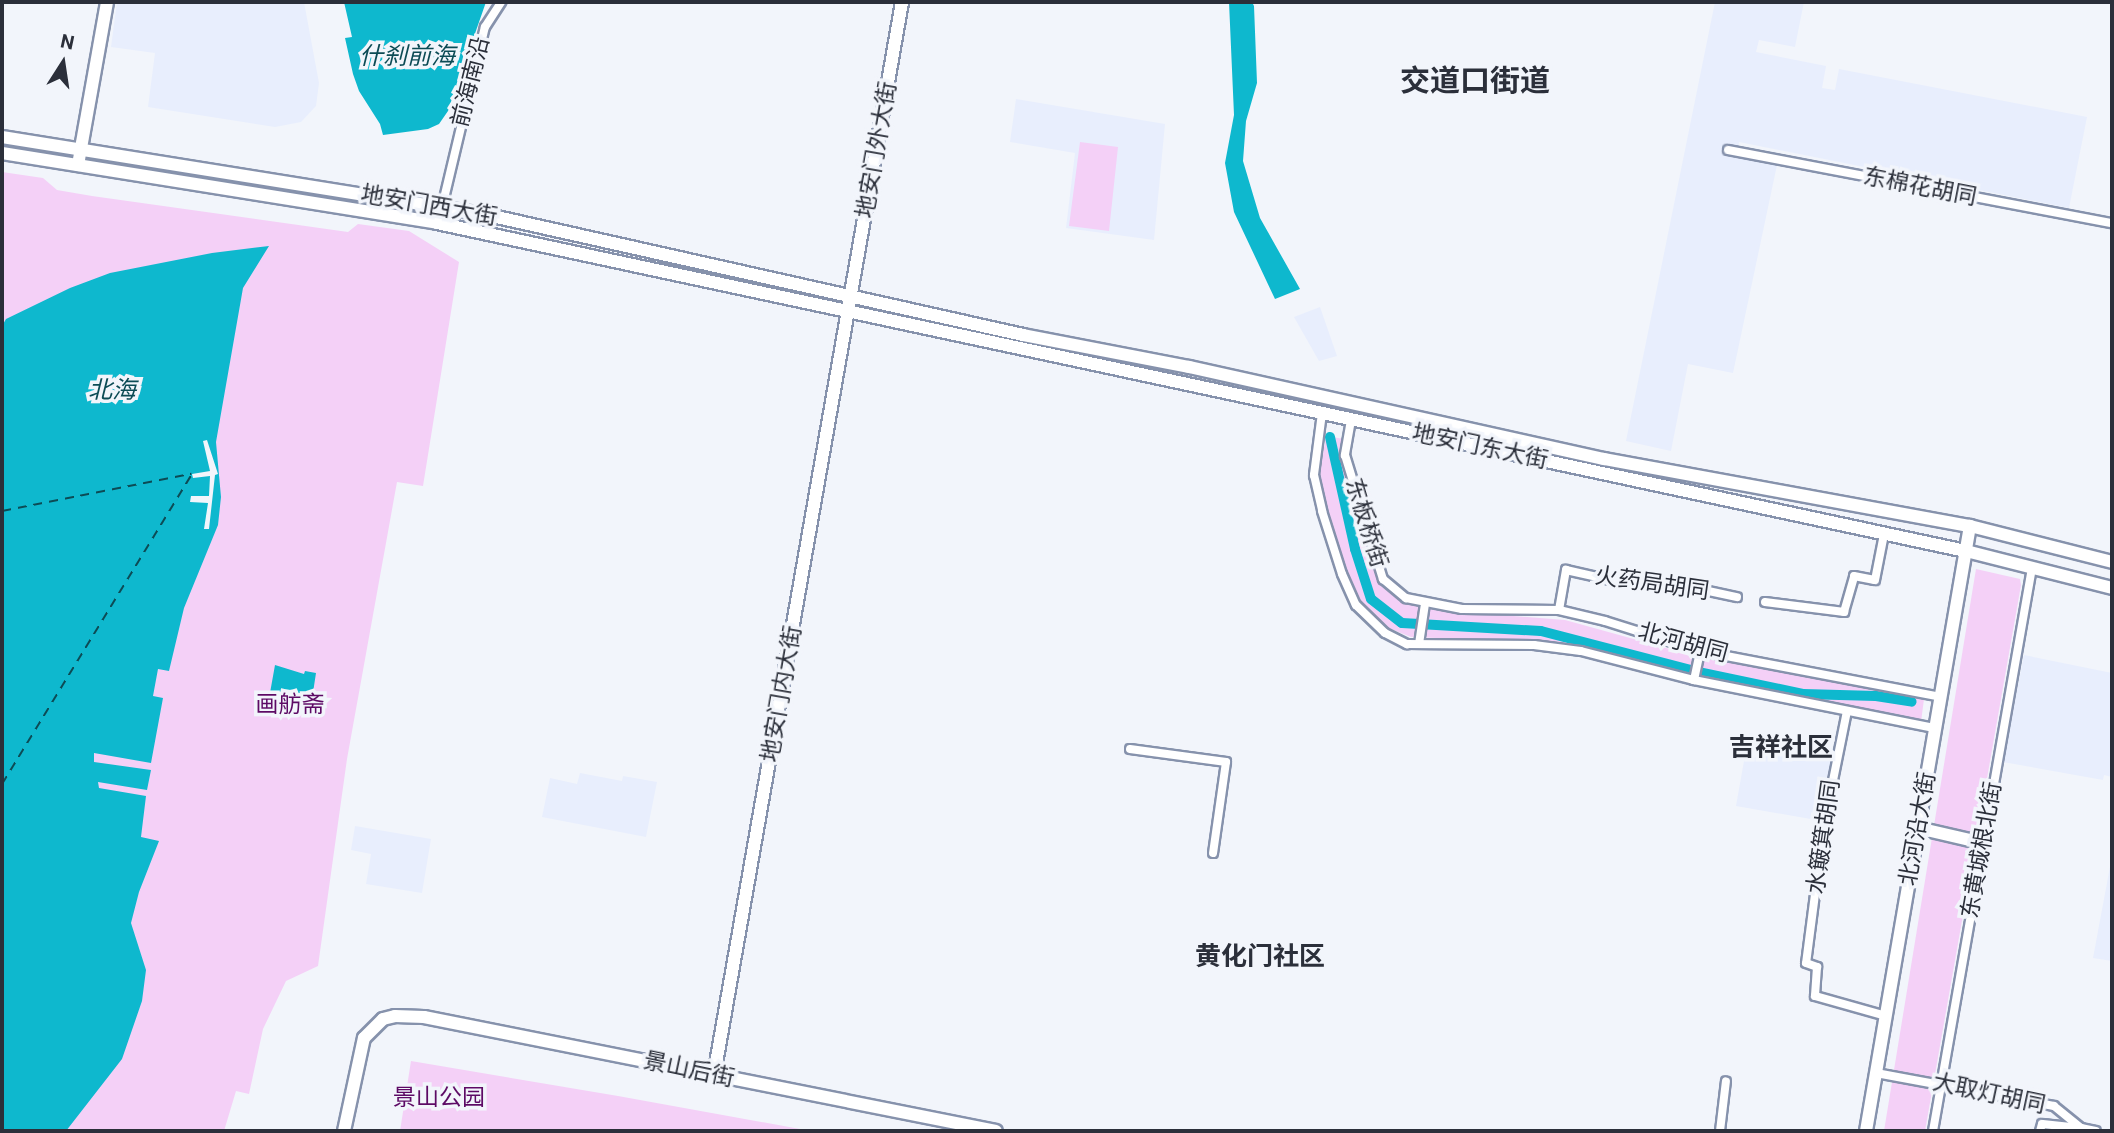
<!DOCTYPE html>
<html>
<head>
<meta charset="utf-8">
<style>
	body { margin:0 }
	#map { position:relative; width:2114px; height:1133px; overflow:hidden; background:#f2f5fb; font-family:Roboto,"Noto Sans SC",sans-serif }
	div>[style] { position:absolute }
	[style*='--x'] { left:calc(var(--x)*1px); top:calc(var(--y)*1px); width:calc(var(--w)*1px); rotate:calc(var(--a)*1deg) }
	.built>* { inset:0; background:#e8eefd }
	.green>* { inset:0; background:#f4d0f7 }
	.water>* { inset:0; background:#0eb8ce }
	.pier>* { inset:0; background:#f2f5fb }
	.canal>* { height:10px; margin:-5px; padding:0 5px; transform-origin:5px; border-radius:5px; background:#0eb8ce }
	.ferry>* { height:2px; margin-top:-1px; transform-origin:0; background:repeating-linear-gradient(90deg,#0c4b55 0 9px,transparent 0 16px) }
	.roads { filter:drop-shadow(2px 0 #8692ac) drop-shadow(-2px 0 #8692ac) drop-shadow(0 2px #8692ac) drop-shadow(0 -2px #8692ac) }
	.street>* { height:8px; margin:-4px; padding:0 4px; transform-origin:4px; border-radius:4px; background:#fff }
	.secondary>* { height:12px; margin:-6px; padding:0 6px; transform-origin:6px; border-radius:6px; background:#fff }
	.primary>* { height:12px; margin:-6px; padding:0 6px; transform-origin:6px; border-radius:6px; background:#fff }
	span { translate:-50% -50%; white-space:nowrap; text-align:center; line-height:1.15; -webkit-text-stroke:7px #f2f5fb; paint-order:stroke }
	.street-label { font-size:23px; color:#2b2f3a }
	.park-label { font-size:23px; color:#5d0a65 }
	.water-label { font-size:24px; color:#0c4b55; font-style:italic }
	.quarter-label { font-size:26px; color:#2b2f3a; font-weight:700 }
	.district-label { font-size:30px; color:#2b2f3a; font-weight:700 }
	.frame { position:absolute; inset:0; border:4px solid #2b2f3a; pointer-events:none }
	.north { position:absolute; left:28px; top:28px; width:70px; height:70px; -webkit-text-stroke:5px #f2f5fb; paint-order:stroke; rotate:12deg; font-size:19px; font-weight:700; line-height:28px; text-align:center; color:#2b2f3a }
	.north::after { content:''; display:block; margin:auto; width:24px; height:32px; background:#2b2f3a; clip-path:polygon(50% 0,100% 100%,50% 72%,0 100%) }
</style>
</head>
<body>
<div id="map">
	<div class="built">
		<i style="clip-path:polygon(117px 2px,304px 2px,319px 83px,316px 106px,301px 122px,275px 127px,148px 107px,155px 53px,111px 47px)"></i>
		<i style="clip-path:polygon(1715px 2px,1804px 2px,1795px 47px,1759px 40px,1756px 52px,1826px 66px,1822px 88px,1835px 90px,1839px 69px,2087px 117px,2069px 208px,1739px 142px,1737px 157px,1777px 165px,1733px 373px,1688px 364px,1671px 451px,1626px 441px)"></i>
		<i style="clip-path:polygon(1016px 99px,1165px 124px,1154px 240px,1066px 228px,1075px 153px,1010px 142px)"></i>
		<i style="clip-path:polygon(1320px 307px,1337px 356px,1319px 361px,1294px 317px)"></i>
		<i style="clip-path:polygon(2024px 655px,2112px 673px,2112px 777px,2104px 775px,2103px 780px,2003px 762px)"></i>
		<i style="clip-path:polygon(1749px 733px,1835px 749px,1822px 821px,1736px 806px)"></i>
		<i style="clip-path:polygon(580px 773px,622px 781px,623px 776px,657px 782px,646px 837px,542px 817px,550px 778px,577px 784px)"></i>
		<i style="clip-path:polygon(355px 826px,431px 839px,422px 893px,366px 884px,371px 854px,351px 850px)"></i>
		<i style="clip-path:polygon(2112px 856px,2112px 961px,2093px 958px)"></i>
	</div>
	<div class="green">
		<i style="clip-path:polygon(1080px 142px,1118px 147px,1109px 231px,1069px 226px)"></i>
		<i style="clip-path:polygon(2px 172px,43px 178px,57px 190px,92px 196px,348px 232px,358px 224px,409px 231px,459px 262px,423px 486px,397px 482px,347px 759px,318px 966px,286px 981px,263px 1029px,249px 1094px,236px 1091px,224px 1131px,2px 1131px)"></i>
		<i style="clip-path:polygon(1326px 436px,1344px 439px,1348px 472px,1377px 574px,1387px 587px,1408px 604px,1437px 610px,1565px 620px,1677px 651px,1924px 699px,1921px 722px,1683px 675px,1541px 642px,1411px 637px,1386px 627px,1361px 609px,1349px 586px,1319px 477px)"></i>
		<i style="clip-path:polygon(1976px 569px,2020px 579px,2021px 585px,1925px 1131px,1884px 1131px)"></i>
		<i style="clip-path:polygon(411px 1061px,618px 1096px,811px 1131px,400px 1131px)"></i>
	</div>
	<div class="water">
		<i style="clip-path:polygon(344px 2px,486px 2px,448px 111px,439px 124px,428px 129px,383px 135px,380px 124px,359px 91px,353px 74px,345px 38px,352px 37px)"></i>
		<i style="clip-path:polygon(1229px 2px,1252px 2px,1254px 6px,1257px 83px,1246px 121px,1243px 161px,1260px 218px,1300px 289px,1275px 299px,1234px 212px,1225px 163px,1234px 115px)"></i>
		<i style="clip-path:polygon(269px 246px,243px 288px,216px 442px,221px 497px,218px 525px,184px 608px,169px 671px,158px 669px,153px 696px,163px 698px,151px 763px,94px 753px,94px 762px,151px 770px,147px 790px,98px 782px,99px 788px,146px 796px,141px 837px,159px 841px,139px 892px,131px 923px,146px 970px,142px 1001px,122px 1059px,66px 1131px,2px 1131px,2px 326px,6px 319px,70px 288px,110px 273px,212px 253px)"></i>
		<i style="clip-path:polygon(275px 665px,304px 674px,305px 671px,316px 673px,310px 712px,280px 701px,279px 705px,268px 704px)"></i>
	</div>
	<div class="pier">
		<i style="clip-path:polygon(207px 440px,218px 474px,215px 475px,209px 529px,204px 529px,208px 503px,190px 502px,191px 496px,209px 496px,210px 476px,193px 478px,192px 474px,210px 471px,203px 441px)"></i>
	</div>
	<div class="canal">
		<i style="--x:1330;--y:437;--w:115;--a:77.4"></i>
		<i style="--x:1355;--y:549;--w:52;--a:72.3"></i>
		<i style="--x:1371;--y:599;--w:39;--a:38"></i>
		<i style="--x:1402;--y:623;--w:139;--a:3.3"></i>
		<i style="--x:1541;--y:631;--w:162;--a:14.6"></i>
		<i style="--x:1698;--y:672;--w:107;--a:11.8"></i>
		<i style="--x:1803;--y:694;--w:73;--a:1.6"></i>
		<i style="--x:1876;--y:696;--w:36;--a:9"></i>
	</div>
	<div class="ferry">
		<i style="--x:2;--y:511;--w:193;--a:-11.1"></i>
		<i style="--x:2;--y:784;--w:364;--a:-58.5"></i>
	</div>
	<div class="roads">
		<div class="street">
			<i style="--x:1728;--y:150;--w:391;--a:10.8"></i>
			<i style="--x:442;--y:207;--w:185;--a:-76.6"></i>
			<i style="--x:485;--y:27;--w:30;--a:-57"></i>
			<i style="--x:1322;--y:413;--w:63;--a:97.4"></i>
			<i style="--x:1314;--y:475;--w:37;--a:77"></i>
			<i style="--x:1322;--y:511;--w:66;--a:72.4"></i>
			<i style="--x:1342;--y:574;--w:34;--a:66"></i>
			<i style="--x:1356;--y:605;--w:40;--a:44"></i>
			<i style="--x:1385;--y:633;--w:25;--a:27"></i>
			<i style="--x:1407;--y:644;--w:127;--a:0.5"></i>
			<i style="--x:1534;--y:645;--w:47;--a:7.3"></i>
			<i style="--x:1581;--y:651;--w:117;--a:14.4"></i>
			<i style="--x:1694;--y:680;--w:246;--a:11.3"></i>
			<i style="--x:1351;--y:420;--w:36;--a:100"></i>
			<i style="--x:1345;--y:455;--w:130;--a:73"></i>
			<i style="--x:1383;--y:579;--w:30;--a:40"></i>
			<i style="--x:1406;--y:598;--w:57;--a:11.1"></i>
			<i style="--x:1462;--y:609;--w:97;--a:0.6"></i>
			<i style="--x:1559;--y:610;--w:47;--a:13.4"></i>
			<i style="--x:1605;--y:621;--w:100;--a:17.5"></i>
			<i style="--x:1700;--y:651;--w:245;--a:10.8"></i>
			<i style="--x:1765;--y:602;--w:80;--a:7.2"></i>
			<i style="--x:1844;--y:612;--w:37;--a:-74"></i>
			<i style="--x:1854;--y:576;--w:21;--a:11"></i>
			<i style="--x:1875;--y:580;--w:47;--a:-78.9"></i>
			<i style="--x:1559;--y:610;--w:41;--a:-80.1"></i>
			<i style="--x:1566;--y:570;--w:45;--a:12.8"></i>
			<i style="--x:1610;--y:580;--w:25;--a:5"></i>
			<i style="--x:1635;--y:582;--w:14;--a:-17"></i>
			<i style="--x:1648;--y:578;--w:91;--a:12.1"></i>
			<i style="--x:1419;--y:644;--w:40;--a:-81.5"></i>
			<i style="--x:1694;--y:680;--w:30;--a:-78"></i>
			<i style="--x:1847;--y:711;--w:116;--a:101.4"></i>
			<i style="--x:1824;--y:825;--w:139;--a:97.4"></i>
			<i style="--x:1806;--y:963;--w:12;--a:20"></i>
			<i style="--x:1817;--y:967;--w:29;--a:94"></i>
			<i style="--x:1815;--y:996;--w:74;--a:15.7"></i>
			<i style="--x:1130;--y:749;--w:97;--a:7.7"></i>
			<i style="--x:1226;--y:762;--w:92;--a:98.1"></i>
			<i style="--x:1876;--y:1073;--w:181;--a:10.5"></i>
			<i style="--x:2054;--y:1106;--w:35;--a:39"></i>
			<i style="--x:2081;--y:1128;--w:15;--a:11"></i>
			<i style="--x:1720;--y:1131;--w:50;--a:-83.2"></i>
			<i style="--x:1933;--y:1131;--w:572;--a:-80.03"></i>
			<i style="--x:2040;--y:1131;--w:7;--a:-74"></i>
			<i style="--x:2042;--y:1124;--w:39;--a:6"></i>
		</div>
		<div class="secondary">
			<i style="--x:78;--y:165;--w:166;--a:-79.9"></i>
			<i style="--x:1918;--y:828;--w:67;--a:13"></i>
			<i style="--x:714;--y:1075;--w:1089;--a:-80.06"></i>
			<i style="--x:344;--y:1131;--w:95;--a:-77.9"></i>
			<i style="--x:364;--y:1038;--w:27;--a:-45"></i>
			<i style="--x:383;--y:1019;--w:12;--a:-14"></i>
			<i style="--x:395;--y:1016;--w:29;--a:2"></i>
			<i style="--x:424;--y:1017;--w:583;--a:11.27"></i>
			<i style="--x:1866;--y:1131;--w:614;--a:-80.25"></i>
		</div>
		<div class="primary">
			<i style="--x:2;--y:137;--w:483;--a:9.1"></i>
			<i style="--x:479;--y:213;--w:558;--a:12.64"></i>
			<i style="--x:1023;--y:335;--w:169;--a:10.9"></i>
			<i style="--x:1189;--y:367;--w:425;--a:12.5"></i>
			<i style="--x:1604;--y:459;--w:372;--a:10.4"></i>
			<i style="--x:1970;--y:526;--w:146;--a:14.2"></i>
			<i style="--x:2;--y:153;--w:441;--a:9.1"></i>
			<i style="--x:437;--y:223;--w:1564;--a:12.11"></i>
			<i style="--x:1966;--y:551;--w:151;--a:14.2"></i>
		</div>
	</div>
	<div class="street-label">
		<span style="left:471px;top:82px;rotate:-76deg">前海南沿</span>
		<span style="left:877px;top:150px;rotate:-80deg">地安门外大街</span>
		<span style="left:1920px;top:187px;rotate:11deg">东棉花胡同</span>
		<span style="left:429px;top:206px;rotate:10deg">地安门西大街</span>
		<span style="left:1480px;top:447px;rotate:12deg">地安门东大街</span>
		<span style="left:1366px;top:523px;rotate:73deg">东板桥街</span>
		<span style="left:1652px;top:584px;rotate:8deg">火药局胡同</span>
		<span style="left:1683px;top:643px;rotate:15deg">北河胡同</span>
		<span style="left:782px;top:694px;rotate:-80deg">地安门内大街</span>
		<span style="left:1918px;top:829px;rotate:-80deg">北河沿大街</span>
		<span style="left:1824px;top:837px;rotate:-82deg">水簸箕胡同</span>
		<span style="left:1982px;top:850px;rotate:-80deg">东黄城根北街</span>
		<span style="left:689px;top:1070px;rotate:12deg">景山后街</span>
		<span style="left:1989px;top:1094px;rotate:12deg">大取灯胡同</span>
	</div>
	<div class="park-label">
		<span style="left:290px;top:705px">画舫斋</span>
		<span style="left:439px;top:1098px">景山公园</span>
	</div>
	<div class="water-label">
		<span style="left:407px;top:57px">什刹前海</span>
		<span style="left:112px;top:391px">北海</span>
	</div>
	<div class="quarter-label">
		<span style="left:1781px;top:748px">吉祥社区</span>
		<span style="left:1260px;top:957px">黄化门社区</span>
	</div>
	<div class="district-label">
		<span style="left:1475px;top:81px">交道口街道</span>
	</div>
	<div class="frame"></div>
	<div class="north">N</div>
</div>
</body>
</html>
